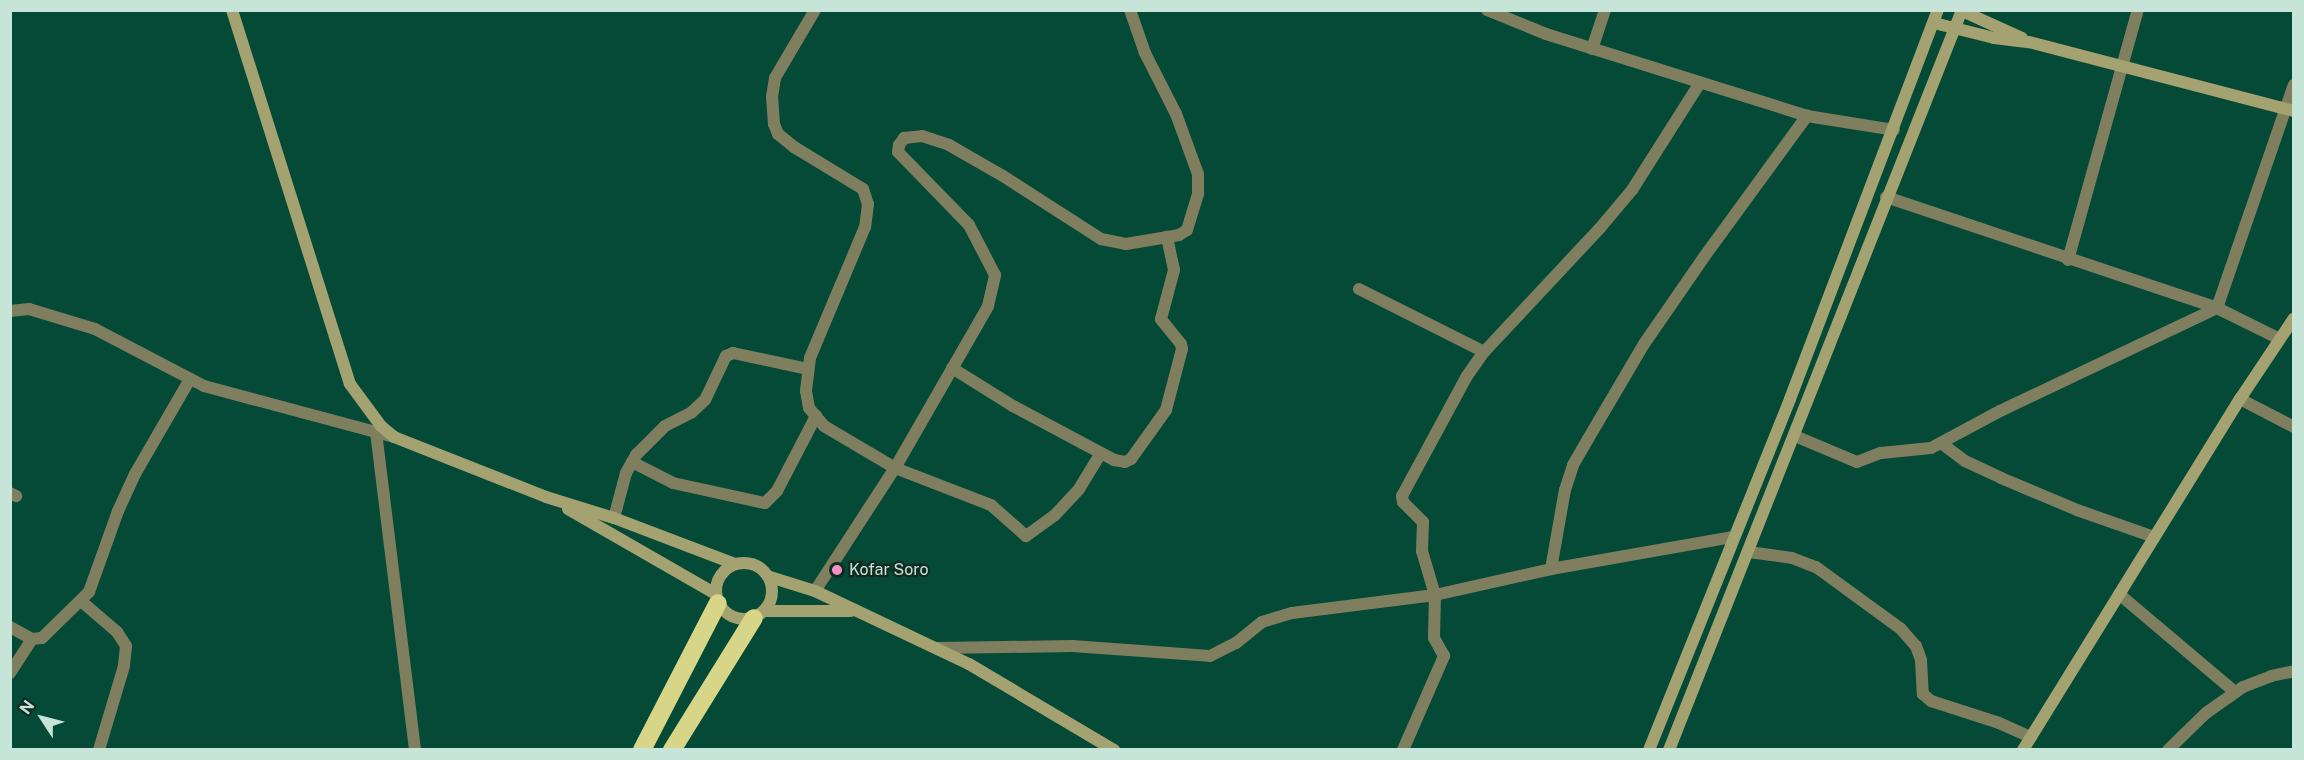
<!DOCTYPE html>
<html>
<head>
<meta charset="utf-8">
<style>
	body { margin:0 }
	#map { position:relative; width:2304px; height:760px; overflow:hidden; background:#044a36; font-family:"Public Sans",sans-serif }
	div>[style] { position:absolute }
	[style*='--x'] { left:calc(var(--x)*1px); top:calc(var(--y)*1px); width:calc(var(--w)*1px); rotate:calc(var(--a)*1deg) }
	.street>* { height:12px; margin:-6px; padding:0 6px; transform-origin:6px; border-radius:6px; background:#7f7f60 }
	.secondary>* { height:12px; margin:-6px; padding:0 6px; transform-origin:6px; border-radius:6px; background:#a3a270 }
	.secondary>.ring { margin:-6px; padding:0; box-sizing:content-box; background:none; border:12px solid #a3a270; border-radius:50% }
	.highway>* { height:18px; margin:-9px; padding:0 9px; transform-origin:9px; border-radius:9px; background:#d7d587 }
	.dots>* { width:16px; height:16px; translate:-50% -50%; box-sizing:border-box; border:3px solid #122b22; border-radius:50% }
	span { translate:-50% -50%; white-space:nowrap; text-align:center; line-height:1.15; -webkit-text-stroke:4.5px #122b22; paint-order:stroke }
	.poi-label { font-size:16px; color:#c6e4d7 }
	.left { translate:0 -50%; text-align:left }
	.frame { position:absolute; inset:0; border:12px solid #c6e4d7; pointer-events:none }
	.north { position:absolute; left:12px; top:688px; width:60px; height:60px; -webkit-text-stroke:4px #122b22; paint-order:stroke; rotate:306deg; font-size:16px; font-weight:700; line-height:24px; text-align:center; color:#c6e4d7 }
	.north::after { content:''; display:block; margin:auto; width:21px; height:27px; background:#c6e4d7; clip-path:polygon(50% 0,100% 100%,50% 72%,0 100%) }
</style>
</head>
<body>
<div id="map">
	<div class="street">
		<i style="--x:815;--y:10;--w:79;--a:120.5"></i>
		<i style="--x:775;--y:78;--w:18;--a:99"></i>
		<i style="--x:772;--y:96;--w:28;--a:86"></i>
		<i style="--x:774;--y:124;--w:11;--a:68"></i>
		<i style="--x:778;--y:134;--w:21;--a:39"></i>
		<i style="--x:794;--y:147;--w:81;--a:31.3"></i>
		<i style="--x:863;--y:189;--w:16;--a:72"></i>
		<i style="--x:868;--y:204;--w:23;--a:97"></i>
		<i style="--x:865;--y:227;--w:142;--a:112.8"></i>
		<i style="--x:810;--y:358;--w:33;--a:97"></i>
		<i style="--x:806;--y:391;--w:17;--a:80"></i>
		<i style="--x:809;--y:408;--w:23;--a:50"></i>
		<i style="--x:824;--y:426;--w:82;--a:30.6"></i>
		<i style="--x:895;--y:468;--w:103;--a:21.1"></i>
		<i style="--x:991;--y:505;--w:47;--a:41.5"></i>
		<i style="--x:1026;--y:536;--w:36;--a:-36"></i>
		<i style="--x:1055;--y:515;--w:35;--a:-47"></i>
		<i style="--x:1079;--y:489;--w:42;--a:-58.6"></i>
		<i style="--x:1487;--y:10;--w:64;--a:22.1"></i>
		<i style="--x:1546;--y:34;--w:274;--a:17.4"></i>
		<i style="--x:1807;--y:116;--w:88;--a:9.1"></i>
		<i style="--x:1592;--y:49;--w:41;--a:-71.6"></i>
		<i style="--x:1886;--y:197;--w:349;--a:18.5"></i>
		<i style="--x:2217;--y:308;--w:68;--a:26.2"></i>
		<i style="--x:2068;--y:260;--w:260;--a:-74.4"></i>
		<i style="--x:1359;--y:289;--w:140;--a:26.7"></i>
		<i style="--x:10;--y:311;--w:19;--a:-6"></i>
		<i style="--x:29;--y:309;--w:69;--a:16.9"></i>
		<i style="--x:95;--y:329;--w:123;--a:27.6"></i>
		<i style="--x:204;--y:386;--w:197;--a:15"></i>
		<i style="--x:952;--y:368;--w:72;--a:31.9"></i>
		<i style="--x:1013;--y:406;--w:115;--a:28.1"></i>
		<i style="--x:1114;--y:460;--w:11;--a:10"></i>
		<i style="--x:1125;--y:462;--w:7;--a:-27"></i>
		<i style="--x:1131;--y:459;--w:60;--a:-54.5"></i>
		<i style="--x:1166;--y:410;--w:63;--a:-75.3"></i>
		<i style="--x:1182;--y:349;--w:5;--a:-101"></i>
		<i style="--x:1181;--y:344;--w:32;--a:-129"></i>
		<i style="--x:1161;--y:319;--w:51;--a:-75.1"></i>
		<i style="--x:1174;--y:270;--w:34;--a:-102"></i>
		<i style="--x:2240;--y:399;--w:61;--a:27.4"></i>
		<i style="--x:376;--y:432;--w:320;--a:83"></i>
		<i style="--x:1795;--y:436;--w:67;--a:22.8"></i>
		<i style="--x:1857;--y:462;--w:26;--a:-21"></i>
		<i style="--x:1881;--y:453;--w:50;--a:-5.7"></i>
		<i style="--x:1931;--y:448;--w:78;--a:-28.2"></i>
		<i style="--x:2000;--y:411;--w:240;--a:-25.4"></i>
		<i style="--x:2217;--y:308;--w:236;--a:-71"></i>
		<i style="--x:1941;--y:443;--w:30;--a:37"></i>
		<i style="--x:1965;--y:461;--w:40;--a:25"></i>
		<i style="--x:2001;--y:478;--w:82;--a:22.8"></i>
		<i style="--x:2077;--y:510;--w:82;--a:19.3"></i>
		<i style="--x:632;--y:462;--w:46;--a:27.1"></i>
		<i style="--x:673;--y:483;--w:94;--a:12.3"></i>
		<i style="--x:765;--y:503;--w:17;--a:-45"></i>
		<i style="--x:777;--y:491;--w:85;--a:-62.5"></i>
		<i style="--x:10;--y:493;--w:7;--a:27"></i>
		<i style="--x:614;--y:518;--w:47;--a:-75.1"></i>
		<i style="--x:626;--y:473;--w:21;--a:-61"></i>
		<i style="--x:636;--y:455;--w:41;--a:-45"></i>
		<i style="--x:665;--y:426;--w:30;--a:-27"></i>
		<i style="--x:692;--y:412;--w:18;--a:-43"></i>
		<i style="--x:705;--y:400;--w:49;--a:-64.5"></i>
		<i style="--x:726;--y:356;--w:8;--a:-23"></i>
		<i style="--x:733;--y:353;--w:77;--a:12"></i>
		<i style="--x:1749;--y:552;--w:43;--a:7.9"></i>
		<i style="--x:1792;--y:558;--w:26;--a:21"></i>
		<i style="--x:1816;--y:567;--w:105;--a:36.1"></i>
		<i style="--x:1901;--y:629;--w:23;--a:49"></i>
		<i style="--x:1916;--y:646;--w:15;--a:70"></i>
		<i style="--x:1921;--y:660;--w:34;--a:87"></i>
		<i style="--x:1923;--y:694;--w:11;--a:41"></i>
		<i style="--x:1931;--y:701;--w:71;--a:17.9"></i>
		<i style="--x:1999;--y:723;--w:35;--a:24"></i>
		<i style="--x:1551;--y:569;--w:80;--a:-80"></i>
		<i style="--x:1565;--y:490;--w:26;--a:-72"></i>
		<i style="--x:1573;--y:465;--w:30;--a:-60"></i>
		<i style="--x:1588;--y:439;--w:110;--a:-59.5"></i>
		<i style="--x:1644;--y:344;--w:106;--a:-55.4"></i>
		<i style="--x:1704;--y:257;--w:175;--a:-53.9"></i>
		<i style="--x:815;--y:591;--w:147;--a:-57"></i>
		<i style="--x:895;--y:468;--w:187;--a:-60.1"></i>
		<i style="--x:988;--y:306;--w:32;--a:-77"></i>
		<i style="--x:995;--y:275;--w:56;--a:-117.5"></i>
		<i style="--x:969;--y:225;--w:102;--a:-134.2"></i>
		<i style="--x:898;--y:152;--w:7;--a:-82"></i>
		<i style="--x:899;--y:145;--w:9;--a:-54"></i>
		<i style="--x:904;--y:138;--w:18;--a:-6"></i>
		<i style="--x:922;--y:136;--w:28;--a:18"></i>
		<i style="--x:949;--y:145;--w:62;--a:29.9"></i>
		<i style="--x:1003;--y:176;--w:117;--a:32.7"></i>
		<i style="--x:1101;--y:239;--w:25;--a:11"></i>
		<i style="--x:1126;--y:244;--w:54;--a:-9.6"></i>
		<i style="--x:1179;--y:235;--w:9;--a:-32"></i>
		<i style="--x:1187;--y:230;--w:39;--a:-73"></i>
		<i style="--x:1198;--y:193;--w:19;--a:-90"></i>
		<i style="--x:1198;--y:174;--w:64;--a:-110.1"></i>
		<i style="--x:1176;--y:114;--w:68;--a:-116.9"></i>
		<i style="--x:1145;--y:53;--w:46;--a:-109.2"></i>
		<i style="--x:2119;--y:594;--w:152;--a:40.2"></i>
		<i style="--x:81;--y:601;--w:48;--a:40.7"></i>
		<i style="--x:117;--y:632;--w:17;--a:57"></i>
		<i style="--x:126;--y:646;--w:20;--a:96"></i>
		<i style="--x:124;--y:666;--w:88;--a:106.6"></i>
		<i style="--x:10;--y:627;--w:25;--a:29"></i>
		<i style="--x:32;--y:639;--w:10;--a:-6"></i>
		<i style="--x:42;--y:638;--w:66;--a:-44.4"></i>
		<i style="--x:89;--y:592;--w:86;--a:-70.3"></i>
		<i style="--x:118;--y:511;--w:41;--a:-65.3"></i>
		<i style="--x:135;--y:474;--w:110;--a:-59.9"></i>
		<i style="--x:937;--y:648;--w:135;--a:-0.8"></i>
		<i style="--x:1072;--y:646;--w:138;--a:4.1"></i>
		<i style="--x:1210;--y:656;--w:29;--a:-27"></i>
		<i style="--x:1236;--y:643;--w:33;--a:-39"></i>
		<i style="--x:1262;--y:622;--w:31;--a:-17"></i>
		<i style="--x:1292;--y:613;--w:144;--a:-7.2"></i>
		<i style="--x:1435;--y:595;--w:119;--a:-12.6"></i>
		<i style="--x:1551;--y:569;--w:185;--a:-10"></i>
		<i style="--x:10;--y:673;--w:40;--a:-57.1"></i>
		<i style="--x:1403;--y:750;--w:103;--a:-66.4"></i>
		<i style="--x:1444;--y:656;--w:21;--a:-119"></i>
		<i style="--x:1434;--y:638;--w:43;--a:-88.7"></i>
		<i style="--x:1435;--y:595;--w:46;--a:-106.5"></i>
		<i style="--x:1422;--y:551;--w:29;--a:-88"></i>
		<i style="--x:1423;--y:522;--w:28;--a:-135"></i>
		<i style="--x:1403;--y:502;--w:6;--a:-99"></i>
		<i style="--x:1402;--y:496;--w:136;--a:-61.6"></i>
		<i style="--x:1467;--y:376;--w:29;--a:-55"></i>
		<i style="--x:1484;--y:352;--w:170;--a:-46.9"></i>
		<i style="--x:1600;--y:228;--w:50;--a:-49.9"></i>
		<i style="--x:1632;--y:190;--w:127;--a:-57.6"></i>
		<i style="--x:2168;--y:750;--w:53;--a:-44.2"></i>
		<i style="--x:2206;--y:713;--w:45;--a:-35.1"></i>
		<i style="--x:2243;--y:687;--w:30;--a:-21"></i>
		<i style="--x:2271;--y:676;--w:24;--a:-12"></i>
	</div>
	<div class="secondary">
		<i style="--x:232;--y:10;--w:392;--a:72.5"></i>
		<i style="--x:350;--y:384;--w:52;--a:53.6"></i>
		<i style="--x:381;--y:426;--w:17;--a:40"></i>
		<i style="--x:394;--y:437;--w:163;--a:21.5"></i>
		<i style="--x:546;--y:497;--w:71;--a:17.2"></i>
		<i style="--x:614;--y:518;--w:129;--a:20.8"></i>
		<i style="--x:1960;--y:10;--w:68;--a:24.3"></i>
		<i style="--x:1934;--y:23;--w:62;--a:14"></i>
		<i style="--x:1994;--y:38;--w:35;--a:7"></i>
		<i style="--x:2029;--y:42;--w:274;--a:14.6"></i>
		<i style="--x:568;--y:509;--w:171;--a:29.9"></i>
		<i class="ring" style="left:716px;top:563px;width:44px;height:44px"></i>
		<i style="--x:770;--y:577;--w:47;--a:17.3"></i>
		<i style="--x:815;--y:591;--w:170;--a:25.4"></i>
		<i style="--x:969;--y:664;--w:169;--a:30.7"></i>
		<i style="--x:766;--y:611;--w:85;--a:0"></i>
		<i style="--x:1649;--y:750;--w:378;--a:-68.1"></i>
		<i style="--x:1790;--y:399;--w:416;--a:-69.2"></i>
		<i style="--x:1669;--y:750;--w:796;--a:-68.4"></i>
		<i style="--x:2023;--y:750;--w:413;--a:-58.3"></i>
		<i style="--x:2240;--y:399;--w:97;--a:-56.3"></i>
	</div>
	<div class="highway">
		<i style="--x:642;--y:750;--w:165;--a:-62.7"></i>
		<i style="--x:672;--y:750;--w:155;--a:-58.2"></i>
	</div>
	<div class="dots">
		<i style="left:837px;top:570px;background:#f98fc9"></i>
	</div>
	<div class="poi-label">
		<span class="left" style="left:849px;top:570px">Kofar Soro</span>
	</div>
	<div class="frame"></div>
	<div class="north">N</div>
</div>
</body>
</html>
